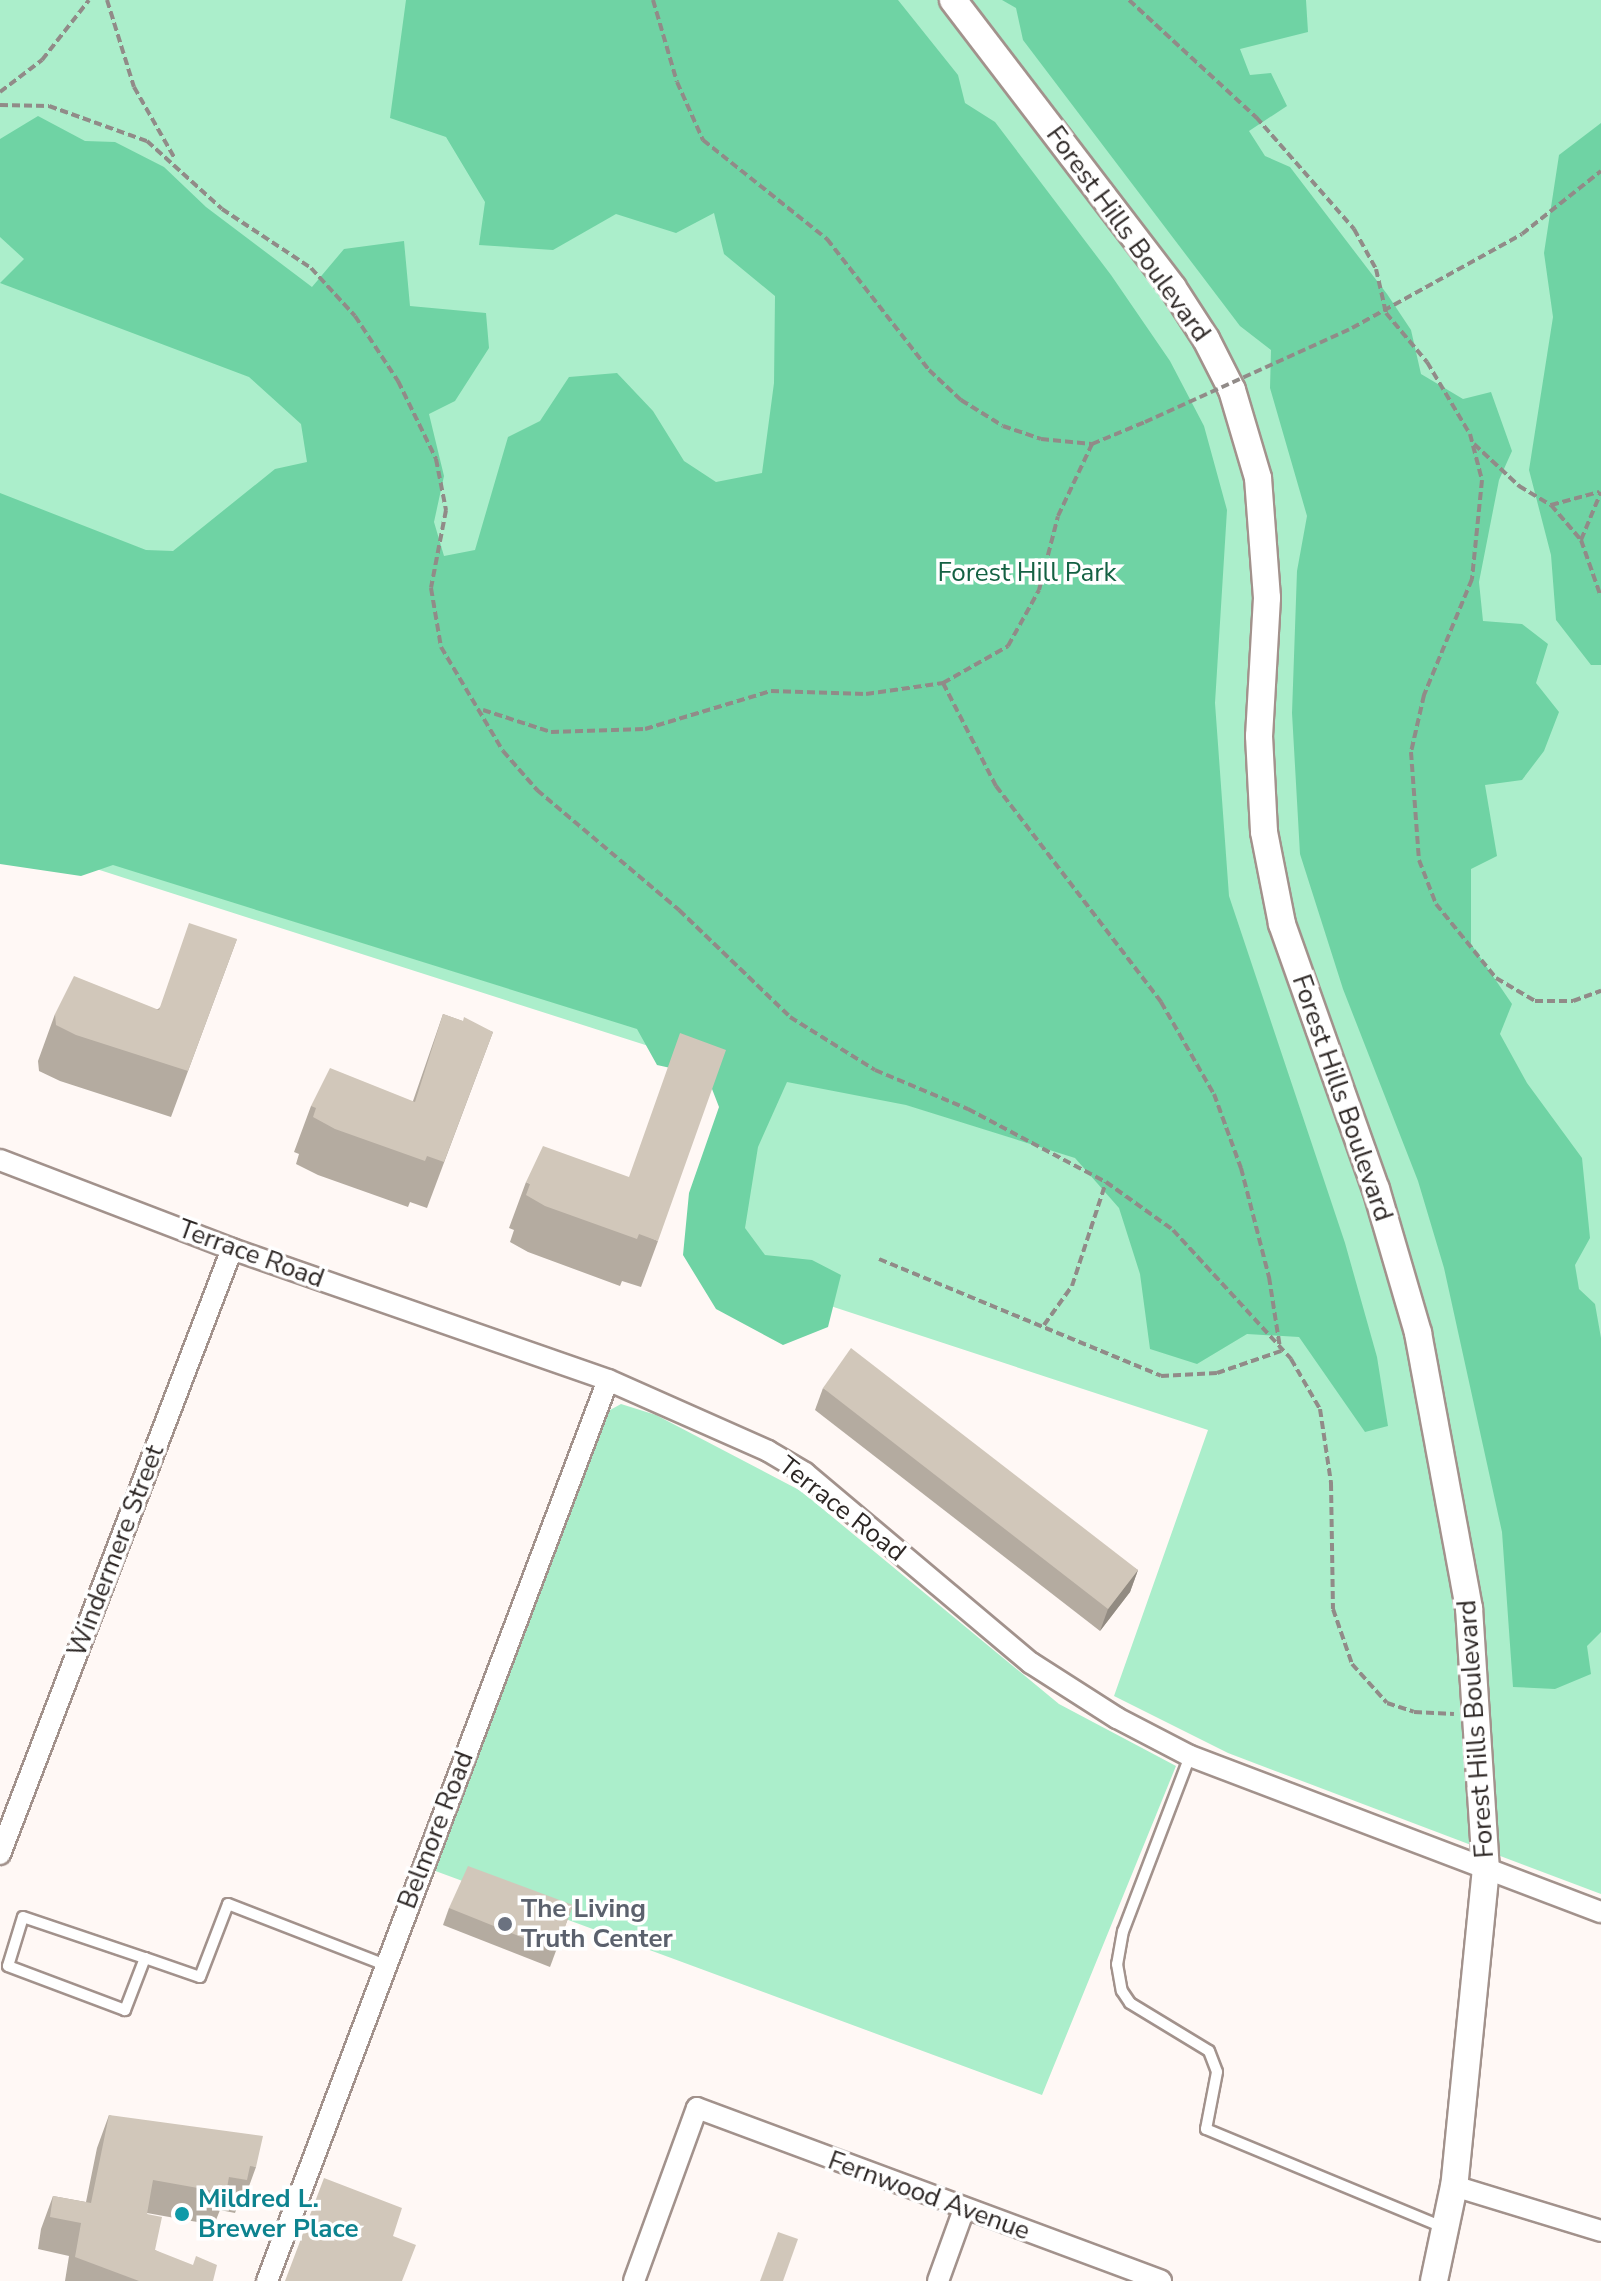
<!DOCTYPE html>
<html>
<head>
<meta charset="utf-8">
<style>
	body { margin:0 }
	#map { position:relative; width:1601px; height:2281px; overflow:hidden; background:#fff8f5; font-family:"Nunito Sans",sans-serif }
	div>[style] { position:absolute }
	[style*='--x'] { left:calc(var(--x)*1px); top:calc(var(--y)*1px); width:calc(var(--w)*1px); rotate:calc(var(--a)*1deg) }
	.green>* { inset:0; background:#abeecb }
	.forest>* { inset:0; background:#6fd3a4 }
	.path>* { height:4px; margin-top:-2px; transform-origin:0; background:repeating-linear-gradient(90deg,#918b88 0 8px,transparent 0 12px) }
	.roads { filter:drop-shadow(2px 0 #a2928c) drop-shadow(-2px 0 #a2928c) drop-shadow(0 2px #a2928c) drop-shadow(0 -2px #a2928c) }
	.lane>* { height:10px; margin:-5px; padding:0 5px; transform-origin:5px; border-radius:5px; background:#fff }
	.street>* { height:20px; margin:-10px; padding:0 10px; transform-origin:10px; border-radius:10px; background:#fff }
	.secondary>* { height:26px; margin:-13px; padding:0 13px; transform-origin:13px; border-radius:13px; background:#fff }
	.path-bridge>* { height:4px; margin-top:-2px; transform-origin:0; background:repeating-linear-gradient(90deg,#918b88 0 8px,transparent 0 12px) }
	.wall>* { inset:0; background:#b4aba0 }
	.shaded-wall>* { inset:0; background:#928b82 }
	.building>* { inset:0; background:#d1c7ba }
	.dots>* { width:22px; height:22px; translate:-50% -50%; box-sizing:border-box; border:4px solid #fff; border-radius:50% }
	span { translate:-50% -50%; white-space:nowrap; text-align:center; line-height:1.15; -webkit-text-stroke:7px #fff; paint-order:stroke }
	.street-label { font-size:26px; color:#2c2624 }
	.park-label { font-size:26px; color:#146143 }
	.worship-label { font-size:26px; color:#5b616d; font-weight:700 }
	.left { translate:0 -50%; text-align:left }
	.culture-label { font-size:26px; color:#0d838f; font-weight:700 }
</style>
</head>
<body>
<div id="map">
	<div class="green">
		<i style="clip-path:polygon(0 0,1601px 0,1601px 1894px,1228px 1753px,1114px 1696px,1208px 1430px,709px 1266px,773px 1086px,0 838px)"></i>
		<i style="clip-path:polygon(621px 1404px,656px 1415px,801px 1491px,1059px 1704px,1176px 1766px,1042px 2095px,430px 1869px,601px 1415px)"></i>
	</div>
	<div class="forest">
		<i style="clip-path:polygon(406px 0,898px 0,958px 75px,965px 103px,995px 122px,1111px 275px,1170px 361px,1204px 426px,1227px 510px,1215px 703px,1229px 896px,1345px 1243px,1377px 1357px,1388px 1426px,1365px 1432px,1299px 1337px,1247px 1334px,1197px 1364px,1150px 1349px,1140px 1274px,1119px 1208px,1075px 1158px,906px 1105px,787px 1082px,758px 1147px,745px 1228px,765px 1255px,812px 1260px,841px 1275px,828px 1327px,783px 1345px,716px 1309px,683px 1255px,689px 1193px,719px 1107px,707px 1076px,657px 1065px,637px 1029px,113px 865px,81px 876px,0 864px,0 493px,146px 550px,173px 551px,275px 469px,307px 462px,301px 424px,249px 377px,0 283px,24px 259px,0 237px,0 139px,38px 116px,85px 141px,115px 142px,164px 167px,206px 207px,312px 287px,344px 249px,404px 241px,410px 306px,486px 313px,489px 348px,455px 401px,429px 414px,444px 476px,434px 522px,444px 556px,475px 550px,508px 437px,540px 421px,569px 377px,617px 373px,653px 411px,684px 461px,716px 482px,762px 473px,774px 383px,775px 296px,724px 254px,714px 213px,676px 233px,616px 214px,553px 250px,479px 245px,485px 202px,446px 137px,390px 118px)"></i>
		<i style="clip-path:polygon(1002px 0,1306px 0,1308px 32px,1240px 49px,1250px 75px,1271px 73px,1287px 106px,1249px 131px,1265px 156px,1290px 167px,1387px 294px,1411px 330px,1421px 374px,1463px 399px,1491px 392px,1512px 451px,1499px 480px,1479px 582px,1483px 621px,1522px 624px,1548px 644px,1536px 683px,1559px 712px,1544px 751px,1522px 780px,1485px 785px,1497px 856px,1471px 869px,1471px 944px,1512px 1004px,1500px 1034px,1527px 1083px,1582px 1158px,1590px 1238px,1575px 1265px,1579px 1289px,1595px 1304px,1601px 1338px,1601px 1632px,1587px 1646px,1591px 1674px,1555px 1689px,1513px 1687px,1502px 1532px,1444px 1268px,1418px 1181px,1343px 989px,1300px 854px,1292px 713px,1297px 571px,1307px 516px,1270px 388px,1271px 350px,1240px 326px,1023px 40px,1016px 8px)"></i>
		<i style="clip-path:polygon(1601px 123px,1601px 665px,1591px 665px,1556px 620px,1551px 555px,1529px 470px,1553px 317px,1544px 253px,1559px 155px)"></i>
	</div>
	<div class="path">
		<i style="--x:107;--y:0;--w:91;--a:72.8"></i>
		<i style="--x:134;--y:87;--w:83;--a:60.3"></i>
		<i style="--x:653;--y:0;--w:85;--a:73.7"></i>
		<i style="--x:677;--y:82;--w:64;--a:65.9"></i>
		<i style="--x:703;--y:140;--w:159;--a:38.6"></i>
		<i style="--x:827;--y:239;--w:166;--a:52.1"></i>
		<i style="--x:929;--y:370;--w:44;--a:43.2"></i>
		<i style="--x:961;--y:400;--w:49;--a:31.8"></i>
		<i style="--x:1003;--y:426;--w:40;--a:18.9"></i>
		<i style="--x:1041;--y:439;--w:51;--a:5.6"></i>
		<i style="--x:1092;--y:444;--w:57;--a:-22.5"></i>
		<i style="--x:1129;--y:0;--w:173;--a:42.7"></i>
		<i style="--x:1256;--y:117;--w:149;--a:48.8"></i>
		<i style="--x:1354;--y:229;--w:46;--a:61.2"></i>
		<i style="--x:1376;--y:269;--w:45;--a:77.2"></i>
		<i style="--x:1386;--y:313;--w:64;--a:50.1"></i>
		<i style="--x:1427;--y:362;--w:84;--a:59.2"></i>
		<i style="--x:1470;--y:434;--w:48;--a:75.4"></i>
		<i style="--x:1482;--y:480;--w:100;--a:95.8"></i>
		<i style="--x:1472;--y:579;--w:126;--a:112.5"></i>
		<i style="--x:1424;--y:695;--w:58;--a:102.8"></i>
		<i style="--x:1411;--y:752;--w:108;--a:85.8"></i>
		<i style="--x:1419;--y:860;--w:47;--a:68.9"></i>
		<i style="--x:1436;--y:904;--w:95;--a:51"></i>
		<i style="--x:1496;--y:978;--w:45;--a:30.5"></i>
		<i style="--x:1535;--y:1001;--w:38;--a:0"></i>
		<i style="--x:1573;--y:1001;--w:30;--a:-20"></i>
		<i style="--x:0;--y:92;--w:53;--a:-37.3"></i>
		<i style="--x:42;--y:60;--w:76;--a:-51.9"></i>
		<i style="--x:0;--y:105;--w:49;--a:1.2"></i>
		<i style="--x:49;--y:106;--w:104;--a:19.7"></i>
		<i style="--x:147;--y:141;--w:101;--a:42.2"></i>
		<i style="--x:222;--y:209;--w:107;--a:33.5"></i>
		<i style="--x:311;--y:268;--w:65;--a:47.5"></i>
		<i style="--x:355;--y:316;--w:78;--a:56.5"></i>
		<i style="--x:398;--y:381;--w:87;--a:64"></i>
		<i style="--x:436;--y:459;--w:52;--a:78.9"></i>
		<i style="--x:446;--y:510;--w:79;--a:100.9"></i>
		<i style="--x:431;--y:588;--w:60;--a:80.4"></i>
		<i style="--x:441;--y:647;--w:121;--a:59.2"></i>
		<i style="--x:503;--y:751;--w:52;--a:48.9"></i>
		<i style="--x:537;--y:790;--w:186;--a:40.2"></i>
		<i style="--x:679;--y:910;--w:154;--a:43.9"></i>
		<i style="--x:790;--y:1017;--w:100;--a:31.9"></i>
		<i style="--x:875;--y:1070;--w:101;--a:22.8"></i>
		<i style="--x:968;--y:1109;--w:156;--a:27.9"></i>
		<i style="--x:1106;--y:1182;--w:82;--a:35.6"></i>
		<i style="--x:1173;--y:1230;--w:175;--a:47.5"></i>
		<i style="--x:1291;--y:1359;--w:58;--a:59.9"></i>
		<i style="--x:1320;--y:1409;--w:75;--a:81.5"></i>
		<i style="--x:1331;--y:1483;--w:126;--a:89.1"></i>
		<i style="--x:1333;--y:1609;--w:58;--a:70.9"></i>
		<i style="--x:1352;--y:1664;--w:52;--a:48.1"></i>
		<i style="--x:1387;--y:1703;--w:28;--a:18"></i>
		<i style="--x:1414;--y:1712;--w:40;--a:2.9"></i>
		<i style="--x:1352;--y:328;--w:194;--a:-28.9"></i>
		<i style="--x:1522;--y:234;--w:101;--a:-38.6"></i>
		<i style="--x:1474;--y:444;--w:62;--a:43"></i>
		<i style="--x:1519;--y:486;--w:37;--a:31"></i>
		<i style="--x:1551;--y:505;--w:46;--a:49.4"></i>
		<i style="--x:1581;--y:540;--w:52;--a:-67.4"></i>
		<i style="--x:1551;--y:505;--w:50;--a:-15.2"></i>
		<i style="--x:1581;--y:540;--w:60;--a:70.7"></i>
		<i style="--x:943;--y:683;--w:116;--a:62.8"></i>
		<i style="--x:996;--y:786;--w:272;--a:52.6"></i>
		<i style="--x:1161;--y:1002;--w:106;--a:60.1"></i>
		<i style="--x:1214;--y:1094;--w:79;--a:70"></i>
		<i style="--x:1241;--y:1168;--w:113;--a:75.6"></i>
		<i style="--x:1269;--y:1277;--w:72;--a:81.2"></i>
		<i style="--x:483;--y:710;--w:71;--a:17.9"></i>
		<i style="--x:551;--y:732;--w:94;--a:-1.8"></i>
		<i style="--x:645;--y:729;--w:132;--a:-16.8"></i>
		<i style="--x:771;--y:691;--w:95;--a:1.8"></i>
		<i style="--x:866;--y:694;--w:78;--a:-8.1"></i>
		<i style="--x:943;--y:683;--w:75;--a:-29.6"></i>
		<i style="--x:1008;--y:646;--w:64;--a:-61"></i>
		<i style="--x:1039;--y:590;--w:76;--a:-75.6"></i>
		<i style="--x:1058;--y:516;--w:80;--a:-64.7"></i>
		<i style="--x:879;--y:1259;--w:305;--a:22.5"></i>
		<i style="--x:1161;--y:1376;--w:56;--a:-3.1"></i>
		<i style="--x:1217;--y:1373;--w:68;--a:-19"></i>
		<i style="--x:1044;--y:1325;--w:48;--a:-54.3"></i>
		<i style="--x:1072;--y:1286;--w:109;--a:-71.9"></i>
	</div>
	<div class="roads">
		<div class="lane">
			<i style="--x:1190;--y:1756;--w:187;--a:110.9"></i>
			<i style="--x:1123;--y:1931;--w:34;--a:100"></i>
			<i style="--x:1117;--y:1964;--w:27;--a:80"></i>
			<i style="--x:1122;--y:1991;--w:14;--a:56"></i>
			<i style="--x:1130;--y:2003;--w:92;--a:31.3"></i>
			<i style="--x:1209;--y:2051;--w:22;--a:69"></i>
			<i style="--x:1217;--y:2072;--w:58;--a:100.9"></i>
			<i style="--x:1206;--y:2129;--w:259;--a:22.5"></i>
			<i style="--x:145;--y:1958;--w:56;--a:111"></i>
			<i style="--x:125;--y:2010;--w:125;--a:-159.4"></i>
			<i style="--x:8;--y:1966;--w:51;--a:-73"></i>
			<i style="--x:23;--y:1917;--w:129;--a:18.6"></i>
			<i style="--x:145;--y:1958;--w:58;--a:19.1"></i>
			<i style="--x:200;--y:1977;--w:78;--a:-69"></i>
			<i style="--x:228;--y:1904;--w:168;--a:21.2"></i>
		</div>
		<div class="street">
			<i style="--x:0;--y:1160;--w:248;--a:21"></i>
			<i style="--x:232;--y:1249;--w:398;--a:19.2"></i>
			<i style="--x:608;--y:1380;--w:175;--a:23.9"></i>
			<i style="--x:768;--y:1451;--w:43;--a:30.7"></i>
			<i style="--x:805;--y:1473;--w:295;--a:40.1"></i>
			<i style="--x:1031;--y:1663;--w:102;--a:32.6"></i>
			<i style="--x:1117;--y:1718;--w:82;--a:27.5"></i>
			<i style="--x:1190;--y:1756;--w:440;--a:20.8"></i>
			<i style="--x:0;--y:1854;--w:648;--a:-69.02"></i>
			<i style="--x:1454;--y:2186;--w:154;--a:17"></i>
			<i style="--x:267;--y:2281;--w:963;--a:-69.27"></i>
			<i style="--x:634;--y:2281;--w:184;--a:-70"></i>
			<i style="--x:697;--y:2108;--w:495;--a:20.4"></i>
			<i style="--x:938;--y:2281;--w:77;--a:-70.1"></i>
		</div>
		<div class="secondary">
			<i style="--x:953;--y:0;--w:362;--a:52.6"></i>
			<i style="--x:1173;--y:288;--w:61;--a:57.1"></i>
			<i style="--x:1206;--y:339;--w:57;--a:63"></i>
			<i style="--x:1232;--y:390;--w:92;--a:73.5"></i>
			<i style="--x:1258;--y:478;--w:120;--a:85.7"></i>
			<i style="--x:1267;--y:598;--w:138;--a:93.3"></i>
			<i style="--x:1259;--y:736;--w:96;--a:87"></i>
			<i style="--x:1264;--y:832;--w:94;--a:78.9"></i>
			<i style="--x:1282;--y:924;--w:281;--a:70.5"></i>
			<i style="--x:1376;--y:1189;--w:150;--a:73.7"></i>
			<i style="--x:1418;--y:1333;--w:280;--a:79.5"></i>
			<i style="--x:1469;--y:1608;--w:261;--a:86.3"></i>
			<i style="--x:1486;--y:1868;--w:320;--a:95.7"></i>
			<i style="--x:1454;--y:2186;--w:97;--a:101.9"></i>
		</div>
	</div>
	<div class="path-bridge">
		<i style="--x:1145;--y:422;--w:227;--a:-24.4"></i>
	</div>
	<div class="wall">
		<i style="clip-path:polygon(237px 939px,171px 1117px,60px 1081px,39px 1071px,38px 1061px,55px 1014px,158px 1009px)"></i>
		<i style="clip-path:polygon(443px 1014px,493px 1032px,427px 1208px,410px 1202px,408px 1207px,318px 1175px,296px 1164px,299px 1154px,294px 1152px,311px 1106px,413px 1101px)"></i>
		<i style="clip-path:polygon(526px 1182px,658px 1241px,641px 1287px,622px 1281px,620px 1286px,528px 1252px,510px 1242px,514px 1230px,509px 1228px)"></i>
		<i style="clip-path:polygon(823px 1388px,1138px 1570px,1130px 1592px,1100px 1631px,815px 1410px)"></i>
		<i style="clip-path:polygon(573px 1905px,550px 1967px,443px 1925px,449px 1908px)"></i>
		<i style="clip-path:polygon(109px 2115px,256px 2167px,244px 2200px,240px 2199px,235px 2213px,220px 2210px,214px 2225px,147px 2213px,155px 2250px,213px 2281px,65px 2281px,69px 2256px,38px 2249px,41px 2229px,53px 2196px,86px 2202px,97px 2148px)"></i>
	</div>
	<div class="shaded-wall">
		<i style="clip-path:polygon(1138px 1570px,1130px 1592px,1100px 1631px,1108px 1609px)"></i>
	</div>
	<div class="building">
		<i style="clip-path:polygon(189px 923px,237px 939px,188px 1071px,76px 1035px,56px 1025px,55px 1014px,74px 976px,159px 1010px)"></i>
		<i style="clip-path:polygon(443px 1014px,463px 1021px,464px 1017px,493px 1032px,444px 1162px,427px 1156px,425px 1161px,335px 1129px,313px 1117px,316px 1108px,311px 1106px,330px 1068px,415px 1102px)"></i>
		<i style="clip-path:polygon(680px 1033px,726px 1050px,658px 1241px,639px 1234px,637px 1239px,545px 1206px,526px 1195px,530px 1184px,526px 1182px,543px 1146px,629px 1177px)"></i>
		<i style="clip-path:polygon(851px 1348px,1138px 1570px,1108px 1609px,823px 1388px)"></i>
		<i style="clip-path:polygon(468px 1866px,573px 1905px,556px 1951px,449px 1908px)"></i>
		<i style="clip-path:polygon(109px 2115px,263px 2136px,256px 2167px,250px 2166px,247px 2180px,229px 2177px,226px 2193px,153px 2180px,147px 2214px,162px 2217px,155px 2250px,193px 2265px,196px 2256px,217px 2265px,213px 2281px,139px 2281px,75px 2257px,81px 2223px,50px 2217px,53px 2196px,91px 2203px)"></i>
		<i style="clip-path:polygon(324px 2178px,402px 2208px,393px 2236px,416px 2245px,402px 2281px,285px 2281px)"></i>
		<i style="clip-path:polygon(778px 2232px,798px 2239px,783px 2281px,760px 2281px)"></i>
	</div>
	<div class="dots">
		<i style="left:505px;top:1924px;background:#6b7280"></i>
		<i style="left:182px;top:2214px;background:#0f9aa8"></i>
	</div>
	<div class="street-label">
		<span style="left:1128px;top:234px;rotate:54deg">Forest Hills Boulevard</span>
		<span style="left:1342px;top:1098px;rotate:71deg">Forest Hills Boulevard</span>
		<span style="left:251px;top:1254px;rotate:20deg">Terrace Road</span>
		<span style="left:842px;top:1509px;rotate:38deg">Terrace Road</span>
		<span style="left:116px;top:1551px;rotate:-69deg">Windermere Street</span>
		<span style="left:1476px;top:1729px;rotate:-94deg">Forest Hills Boulevard</span>
		<span style="left:436px;top:1830px;rotate:-69deg">Belmore Road</span>
		<span style="left:929px;top:2196px;rotate:20deg">Fernwood Avenue</span>
	</div>
	<div class="park-label">
		<span style="left:1027px;top:573px">Forest Hill Park</span>
	</div>
	<div class="worship-label">
		<span class="left" style="left:521px;top:1924px">The Living<br>Truth Center</span>
	</div>
	<div class="culture-label">
		<span class="left" style="left:198px;top:2214px">Mildred L.<br>Brewer Place</span>
	</div>
</div>
</body>
</html>
